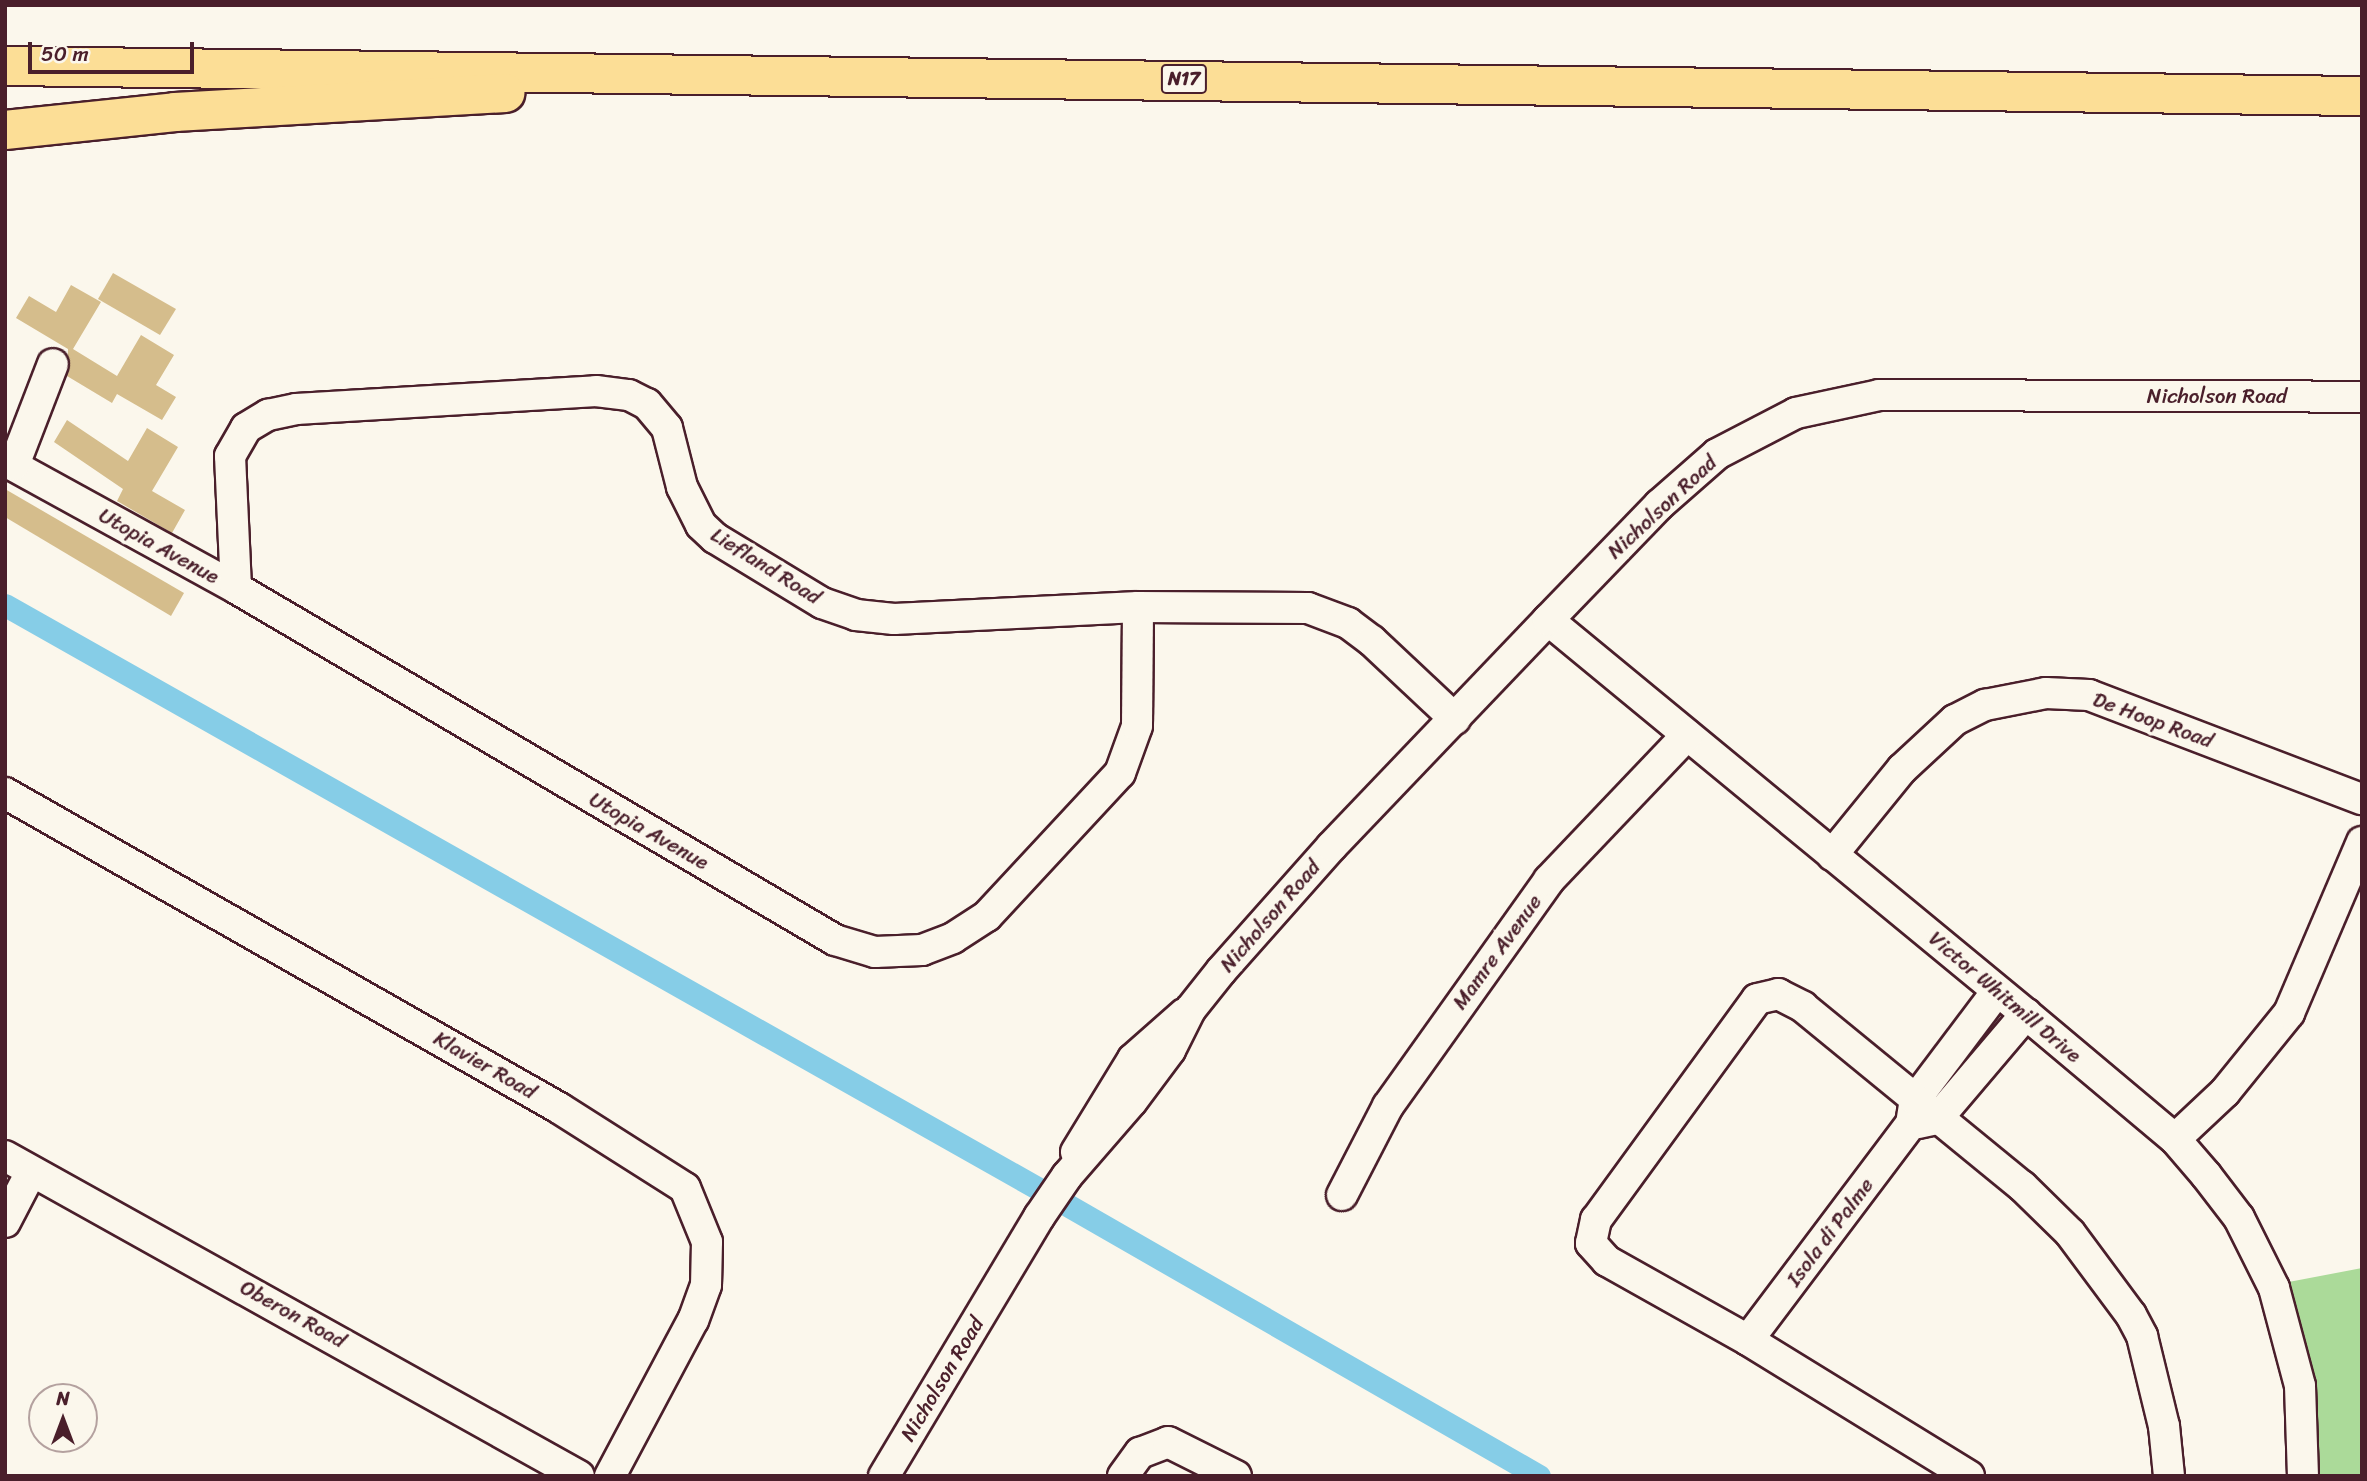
<!DOCTYPE html>
<html>
<head>
<meta charset="utf-8">
<style>
	body { margin:0 }
	#map { position:relative; width:2367px; height:1481px; overflow:hidden; background:#fbf7ec; font-family:Sriracha,sans-serif }
	div>[style] { position:absolute }
	[style*='--x'] { left:calc(var(--x)*1px); top:calc(var(--y)*1px); width:calc(var(--w)*1px); rotate:calc(var(--a)*1deg) }
	.green>* { inset:0; background:#abda99 }
	.canal>* { height:23px; margin:-11.5px; padding:0 11.5px; transform-origin:11.5px; border-radius:11.5px; background:#86cde7 }
	.building>* { inset:0; background:#d5bd8c }
	.roads { filter:drop-shadow(2px 0 #4a1f2b) drop-shadow(-2px 0 #4a1f2b) drop-shadow(0 2px #4a1f2b) drop-shadow(0 -2px #4a1f2b) }
	.minor>* { height:30px; margin:-15px; padding:0 15px; transform-origin:15px; border-radius:15px; background:#fbf7ec }
	.highway>* { height:38px; margin:-19px; padding:0 19px; transform-origin:19px; border-radius:19px; background:#fcde96 }
	span { translate:-50% -50%; white-space:nowrap; text-align:center; line-height:1.15; -webkit-text-stroke:7px #fbf7ec; paint-order:stroke }
	.shield-label span { padding:2px 5px; background:#fbf7ec; border:2px solid; border-radius:5px; -webkit-text-stroke-width:0 }
	.shield-label { font-size:19px; color:#4a1f2b; font-weight:700 }
	.street-label { font-size:21px; color:#4a1f2b }
	.frame { position:absolute; inset:0; border:7px solid #4a1f2b; pointer-events:none }
	.north { position:absolute; left:28px; top:1383px; width:70px; height:70px; box-sizing:border-box; background:#fbf7ec; border:2px solid #b4a19f; border-radius:50%; rotate:0deg; font-size:19px; font-weight:700; line-height:28px; text-align:center; color:#4a1f2b }
	.north::after { content:''; display:block; margin:auto; width:24px; height:32px; background:#4a1f2b; clip-path:polygon(50% 0,100% 100%,50% 72%,0 100%) }
	.scale { position:absolute; left:28px; top:42px; width:166px; height:32px; box-sizing:border-box; border:4px solid #4a1f2b; border-top:0; padding-left:9px; font-size:21px; line-height:24px; white-space:nowrap; color:#4a1f2b; -webkit-text-stroke:5px #fbf7ec; paint-order:stroke }
</style>
</head>
<body>
<div id="map">
	<div class="green">
		<i style="clip-path:polygon(2362px 1268px,2362px 1476px,2301px 1476px,2284px 1283px)"></i>
	</div>
	<div class="canal">
		<i style="--x:5;--y:605;--w:1185;--a:29.46"></i>
		<i style="--x:1069;--y:1206;--w:542;--a:29.88"></i>
	</div>
	<div class="building">
		<i style="clip-path:polygon(113px 273px,176px 309px,160px 335px,98px 299px)"></i>
		<i style="clip-path:polygon(71px 285px,101px 302px,73px 349px,117px 376px,141px 335px,174px 355px,156px 385px,176px 397px,162px 420px,117px 394px,112px 403px,67px 376px,68px 349px,16px 318px,29px 296px,56px 312px)"></i>
		<i style="clip-path:polygon(67px 420px,128px 461px,147px 428px,178px 447px,152px 491px,185px 510px,172px 533px,117px 501px,123px 489px,54px 442px)"></i>
		<i style="clip-path:polygon(5px 489px,184px 593px,171px 616px,5px 517px)"></i>
	</div>
	<div class="roads">
		<div class="minor">
			<i style="--x:5;--y:461;--w:264;--a:28.8"></i>
			<i style="--x:236;--y:588;--w:695;--a:30.44"></i>
			<i style="--x:835;--y:940;--w:42;--a:16.7"></i>
			<i style="--x:875;--y:952;--w:47;--a:-2.4"></i>
			<i style="--x:922;--y:950;--w:33;--a:-21"></i>
			<i style="--x:953;--y:938;--w:40;--a:-32.9"></i>
			<i style="--x:987;--y:916;--w:195;--a:-47.1"></i>
			<i style="--x:1120;--y:773;--w:50;--a:-70.1"></i>
			<i style="--x:1137;--y:726;--w:119;--a:-89.5"></i>
			<i style="--x:14;--y:465;--w:108;--a:-68.9"></i>
			<i style="--x:236;--y:588;--w:132;--a:-92.6"></i>
			<i style="--x:230;--y:456;--w:32;--a:-60"></i>
			<i style="--x:246;--y:428;--w:26;--a:-31"></i>
			<i style="--x:268;--y:415;--w:29;--a:-12"></i>
			<i style="--x:296;--y:409;--w:301;--a:-3.4"></i>
			<i style="--x:596;--y:391;--w:33;--a:7"></i>
			<i style="--x:629;--y:395;--w:20;--a:27"></i>
			<i style="--x:647;--y:404;--w:31;--a:50"></i>
			<i style="--x:667;--y:428;--w:61;--a:75.7"></i>
			<i style="--x:682;--y:487;--w:42;--a:63.4"></i>
			<i style="--x:701;--y:525;--w:19;--a:43"></i>
			<i style="--x:715;--y:538;--w:125;--a:31.3"></i>
			<i style="--x:822;--y:603;--w:36;--a:19"></i>
			<i style="--x:856;--y:615;--w:38;--a:6"></i>
			<i style="--x:894;--y:619;--w:244;--a:-2.8"></i>
			<i style="--x:1138;--y:607;--w:170;--a:0.3"></i>
			<i style="--x:1308;--y:608;--w:43;--a:20.6"></i>
			<i style="--x:1348;--y:623;--w:30;--a:37"></i>
			<i style="--x:1372;--y:641;--w:114;--a:43.2"></i>
			<i style="--x:1548;--y:620;--w:619;--a:39.5"></i>
			<i style="--x:2026;--y:1014;--w:194;--a:40"></i>
			<i style="--x:2175;--y:1139;--w:48;--a:49.3"></i>
			<i style="--x:2206;--y:1175;--w:54;--a:52.5"></i>
			<i style="--x:2239;--y:1218;--w:78;--a:63.4"></i>
			<i style="--x:2274;--y:1288;--w:101;--a:75.1"></i>
			<i style="--x:2300;--y:1386;--w:90;--a:88.1"></i>
			<i style="--x:5;--y:793;--w:637;--a:29.62"></i>
			<i style="--x:559;--y:1108;--w:149;--a:32.4"></i>
			<i style="--x:685;--y:1188;--w:58;--a:67.8"></i>
			<i style="--x:707;--y:1242;--w:43;--a:91.3"></i>
			<i style="--x:706;--y:1285;--w:37;--a:110"></i>
			<i style="--x:693;--y:1320;--w:177;--a:118"></i>
			<i style="--x:1832;--y:855;--w:111;--a:-50.9"></i>
			<i style="--x:1902;--y:769;--w:72;--a:-42.8"></i>
			<i style="--x:1955;--y:720;--w:34;--a:-27"></i>
			<i style="--x:1985;--y:705;--w:62;--a:-11.1"></i>
			<i style="--x:2046;--y:693;--w:43;--a:2.7"></i>
			<i style="--x:2089;--y:695;--w:292;--a:20.9"></i>
			<i style="--x:1918;--y:1123;--w:19;--a:-12"></i>
			<i style="--x:1937;--y:1119;--w:138;--a:-49.7"></i>
			<i style="--x:2175;--y:1139;--w:69;--a:-43.2"></i>
			<i style="--x:2225;--y:1092;--w:102;--a:-51"></i>
			<i style="--x:2289;--y:1013;--w:186;--a:-66.9"></i>
			<i style="--x:1076;--y:1152;--w:109;--a:-58.5"></i>
			<i style="--x:1133;--y:1059;--w:68;--a:-41.4"></i>
			<i style="--x:5;--y:1156;--w:657;--a:29.14"></i>
			<i style="--x:1342;--y:1195;--w:100;--a:-62.7"></i>
			<i style="--x:1388;--y:1106;--w:277;--a:-54.5"></i>
			<i style="--x:1549;--y:880;--w:200;--a:-46.4"></i>
			<i style="--x:5;--y:1222;--w:56;--a:-62.5"></i>
			<i style="--x:1748;--y:1340;--w:271;--a:-53"></i>
			<i style="--x:1911;--y:1124;--w:24;--a:-81"></i>
			<i style="--x:1915;--y:1100;--w:136;--a:-53"></i>
			<i style="--x:884;--y:1476;--w:302;--a:-59.1"></i>
			<i style="--x:1039;--y:1217;--w:50;--a:-55.7"></i>
			<i style="--x:1067;--y:1176;--w:99;--a:-49.1"></i>
			<i style="--x:1132;--y:1101;--w:64;--a:-53.3"></i>
			<i style="--x:1170;--y:1050;--w:45;--a:-63.4"></i>
			<i style="--x:1190;--y:1010;--w:50;--a:-51.5"></i>
			<i style="--x:1221;--y:971;--w:167;--a:-48.4"></i>
			<i style="--x:1332;--y:846;--w:313;--a:-46.3"></i>
			<i style="--x:1548;--y:620;--w:160;--a:-46"></i>
			<i style="--x:1659;--y:505;--w:77;--a:-41.3"></i>
			<i style="--x:1717;--y:454;--w:89;--a:-27.4"></i>
			<i style="--x:1796;--y:413;--w:85;--a:-12.2"></i>
			<i style="--x:1879;--y:395;--w:483;--a:0.2"></i>
			<i style="--x:1123;--y:1476;--w:29;--a:-54"></i>
			<i style="--x:1140;--y:1453;--w:30;--a:-21"></i>
			<i style="--x:1168;--y:1442;--w:76;--a:26.6"></i>
			<i style="--x:1969;--y:1476;--w:259;--a:-148.4"></i>
			<i style="--x:1748;--y:1340;--w:162;--a:-150.7"></i>
			<i style="--x:1607;--y:1261;--w:24;--a:-132"></i>
			<i style="--x:1591;--y:1243;--w:24;--a:-78"></i>
			<i style="--x:1596;--y:1220;--w:273;--a:-53.9"></i>
			<i style="--x:1757;--y:999;--w:22;--a:-13"></i>
			<i style="--x:1778;--y:994;--w:28;--a:27"></i>
			<i style="--x:1803;--y:1007;--w:283;--a:39.3"></i>
			<i style="--x:2022;--y:1186;--w:67;--a:44.4"></i>
			<i style="--x:2070;--y:1233;--w:102;--a:53.4"></i>
			<i style="--x:2131;--y:1315;--w:24;--a:62"></i>
			<i style="--x:2142;--y:1336;--w:93;--a:76.3"></i>
			<i style="--x:2164;--y:1426;--w:50;--a:84.3"></i>
		</div>
		<div class="highway">
			<i style="--x:5;--y:66;--w:2357;--a:0.73"></i>
			<i style="--x:5;--y:130;--w:171;--a:-6"></i>
			<i style="--x:175;--y:112;--w:331;--a:-3.3"></i>
		</div>
	</div>
	<div class="shield-label">
		<span style="left:1184px;top:79px">N17</span>
	</div>
	<div class="street-label">
		<span style="left:2217px;top:396px">Nicholson Road</span>
		<span style="left:1662px;top:507px;rotate:-43deg">Nicholson Road</span>
		<span style="left:159px;top:546px;rotate:29deg">Utopia Avenue</span>
		<span style="left:766px;top:566px;rotate:32deg">Liefland Road</span>
		<span style="left:2153px;top:720px;rotate:20deg">De Hoop Road</span>
		<span style="left:649px;top:831px;rotate:30deg">Utopia Avenue</span>
		<span style="left:1270px;top:916px;rotate:-49deg">Nicholson Road</span>
		<span style="left:1497px;top:952px;rotate:-54deg">Mamre Avenue</span>
		<span style="left:2005px;top:997px;rotate:40deg">Victor Whitmill Drive</span>
		<span style="left:485px;top:1065px;rotate:30deg">Klavier Road</span>
		<span style="left:1830px;top:1232px;rotate:-53deg">Isola di Palme</span>
		<span style="left:293px;top:1314px;rotate:29deg">Oberon Road</span>
		<span style="left:942px;top:1379px;rotate:-59deg">Nicholson Road</span>
	</div>
	<div class="frame"></div>
	<div class="north">N</div>
	<div class="scale">50 m</div>
</div>
</body>
</html>
